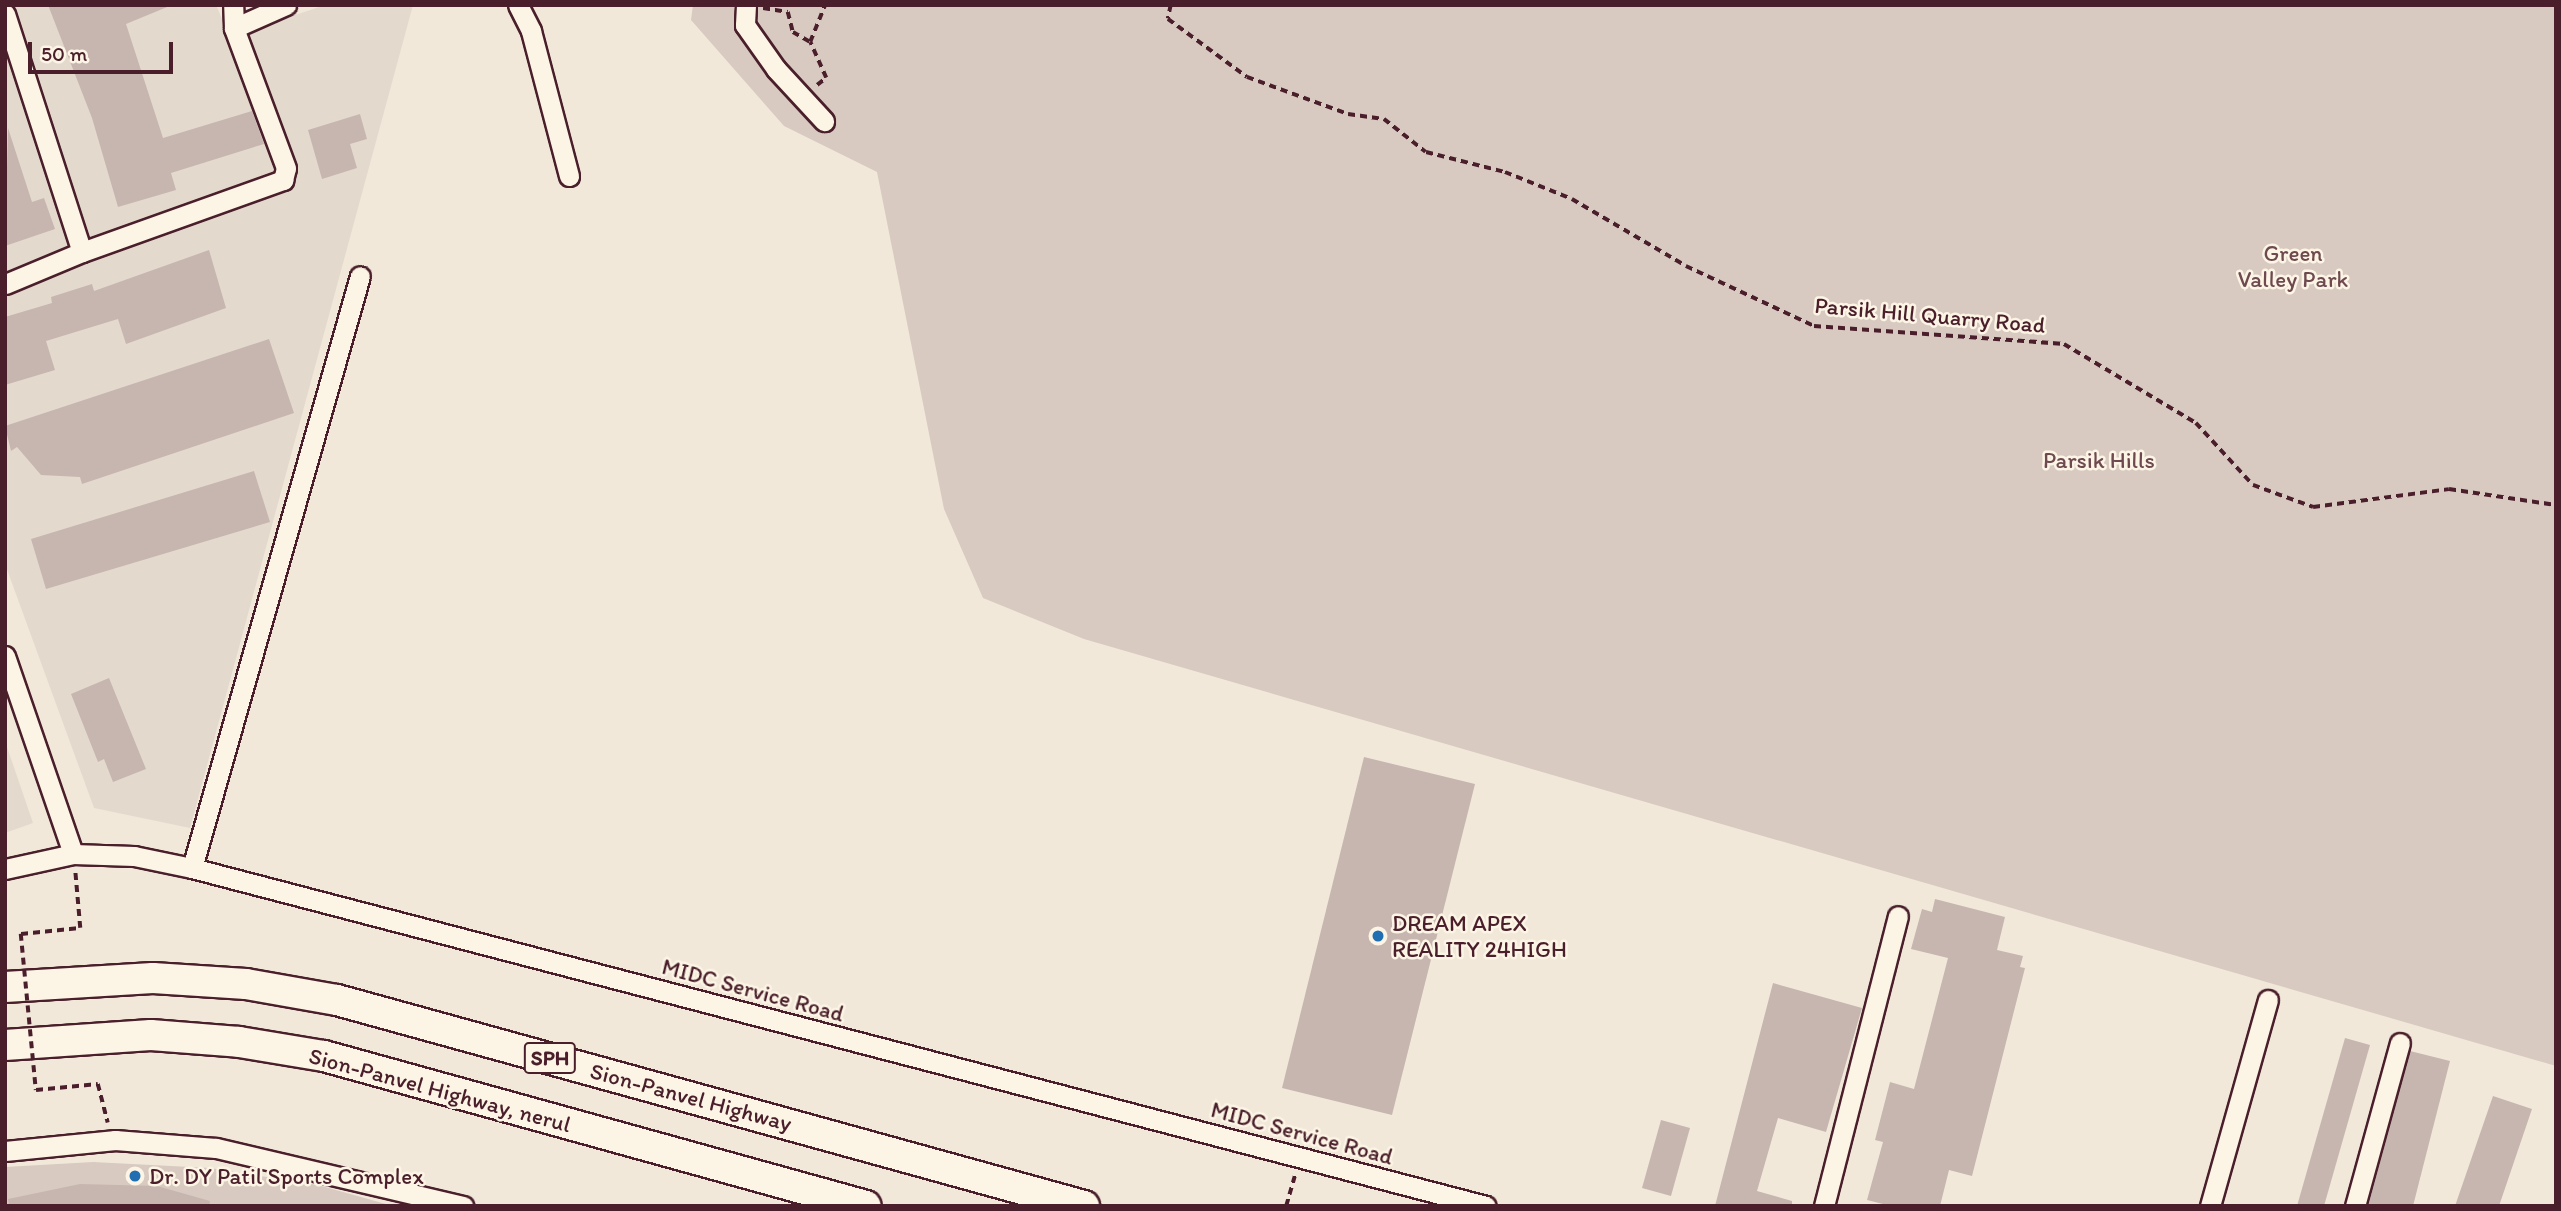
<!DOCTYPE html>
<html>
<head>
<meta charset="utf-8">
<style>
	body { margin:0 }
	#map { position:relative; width:2561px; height:1211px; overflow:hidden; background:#f1e8da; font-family:Itim,sans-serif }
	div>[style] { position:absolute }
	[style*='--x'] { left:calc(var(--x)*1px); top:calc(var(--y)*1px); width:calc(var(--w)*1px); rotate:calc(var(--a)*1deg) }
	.built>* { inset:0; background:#e4d9cd }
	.green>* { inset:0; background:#d8cac0 }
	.building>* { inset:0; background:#c7b6af }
	.path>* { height:3.5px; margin-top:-1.75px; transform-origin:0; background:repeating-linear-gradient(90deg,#4a1f2b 0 7px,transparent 0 12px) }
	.roads { filter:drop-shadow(2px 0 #4a1f2b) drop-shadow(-2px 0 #4a1f2b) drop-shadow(0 2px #4a1f2b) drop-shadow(0 -2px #4a1f2b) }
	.minor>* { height:19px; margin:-9.5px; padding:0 9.5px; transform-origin:9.5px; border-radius:9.5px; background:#fcf5e5 }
	.highway>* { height:30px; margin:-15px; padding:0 15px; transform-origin:15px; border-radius:15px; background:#fcf5e5 }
	.path-bridge>* { height:3.5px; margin-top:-1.75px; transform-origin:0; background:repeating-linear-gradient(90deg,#4a1f2b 0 7px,transparent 0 12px) }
	.dots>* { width:19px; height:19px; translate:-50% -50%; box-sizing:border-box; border:4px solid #fcf5e5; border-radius:50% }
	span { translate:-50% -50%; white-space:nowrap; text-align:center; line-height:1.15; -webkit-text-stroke:5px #fcf5e5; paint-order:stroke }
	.shield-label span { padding:2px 5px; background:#fcf5e5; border:2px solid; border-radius:5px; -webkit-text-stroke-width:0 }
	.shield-label { font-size:21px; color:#4a1f2b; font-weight:700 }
	.park-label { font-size:23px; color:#6e4a50 }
	.street-label { font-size:23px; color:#4a1f2b }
	.poi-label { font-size:23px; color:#4a1f2b }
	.left { translate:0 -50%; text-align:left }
	.frame { position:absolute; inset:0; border:7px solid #4a1f2b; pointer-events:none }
	.scale { position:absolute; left:28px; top:42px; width:145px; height:32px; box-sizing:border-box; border:4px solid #4a1f2b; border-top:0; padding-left:9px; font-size:21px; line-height:24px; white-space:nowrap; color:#4a1f2b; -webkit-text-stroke:5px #fcf5e5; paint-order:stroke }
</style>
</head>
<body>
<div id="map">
	<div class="built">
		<i style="clip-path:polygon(5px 5px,216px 5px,230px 37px,325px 5px,413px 5px,190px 828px,94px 808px,5px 564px)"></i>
		<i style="clip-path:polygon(5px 741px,33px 823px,5px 833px)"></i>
	</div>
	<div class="green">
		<i style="clip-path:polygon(693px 5px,2556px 5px,2556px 1066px,1084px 639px,983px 598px,944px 509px,877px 172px,784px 126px,691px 20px)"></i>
		<i style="clip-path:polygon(93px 1162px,210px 1168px,318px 1185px,393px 1206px,5px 1206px,5px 1167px)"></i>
	</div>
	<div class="building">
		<i style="clip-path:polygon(48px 5px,172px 5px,126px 24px,163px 138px,252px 111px,264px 144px,171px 173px,176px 190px,118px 207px,92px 118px)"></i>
		<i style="clip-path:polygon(360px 114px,367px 139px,350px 144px,357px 168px,322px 179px,308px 130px)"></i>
		<i style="clip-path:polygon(8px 128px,32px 202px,44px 198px,55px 229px,5px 246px)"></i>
		<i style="clip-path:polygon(209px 250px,226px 308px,126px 344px,118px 319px,46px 341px,55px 370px,5px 385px,5px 317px,52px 303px,51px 297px,92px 284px,94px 291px)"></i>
		<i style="clip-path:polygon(269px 339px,294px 413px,82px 484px,80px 477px,41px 475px,17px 447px,11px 451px,5px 426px)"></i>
		<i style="clip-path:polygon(254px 471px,270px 522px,46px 589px,31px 539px)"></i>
		<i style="clip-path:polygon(109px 678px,146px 769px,113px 782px,104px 759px,98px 762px,71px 694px)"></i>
		<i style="clip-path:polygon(1364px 757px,1475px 784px,1392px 1115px,1282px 1088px)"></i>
		<i style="clip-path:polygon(1935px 899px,2005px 917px,1997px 950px,2023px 956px,2020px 967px,2025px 968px,1972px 1176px,1949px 1170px,1940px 1206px,1891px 1206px,1867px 1200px,1883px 1142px,1875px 1140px,1890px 1082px,1914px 1089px,1948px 958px,1911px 949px,1922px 909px,1932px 912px)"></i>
		<i style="clip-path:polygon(1773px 983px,1862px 1008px,1826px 1132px,1778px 1118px,1757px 1191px,1792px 1201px,1792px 1206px,1715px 1206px)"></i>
		<i style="clip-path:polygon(2345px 1038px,2370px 1045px,2324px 1206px,2297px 1206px)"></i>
		<i style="clip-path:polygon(2410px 1051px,2450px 1061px,2413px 1206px,2368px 1206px)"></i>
		<i style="clip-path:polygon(2493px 1096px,2532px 1109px,2499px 1206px,2455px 1206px)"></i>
		<i style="clip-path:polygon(1661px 1120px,1690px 1128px,1671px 1196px,1642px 1188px)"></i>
		<i style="clip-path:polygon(80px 1184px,157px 1186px,210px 1201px,209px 1206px,9px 1206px,8px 1199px)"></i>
	</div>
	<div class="path">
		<i style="--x:1171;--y:5;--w:14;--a:102"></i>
		<i style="--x:1168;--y:19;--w:98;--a:36.3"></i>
		<i style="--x:1247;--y:77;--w:108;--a:20.1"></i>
		<i style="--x:1348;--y:114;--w:36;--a:8"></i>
		<i style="--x:1384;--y:119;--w:53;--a:38.2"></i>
		<i style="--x:1426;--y:152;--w:81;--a:14.2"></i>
		<i style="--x:1505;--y:172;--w:72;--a:21.9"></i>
		<i style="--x:1572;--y:199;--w:132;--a:30.4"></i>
		<i style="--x:1686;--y:266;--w:141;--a:25.1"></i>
		<i style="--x:1814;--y:326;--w:251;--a:4.1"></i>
		<i style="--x:2064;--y:344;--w:154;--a:30.9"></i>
		<i style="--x:2196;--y:423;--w:84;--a:47.4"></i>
		<i style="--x:2253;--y:485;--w:64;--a:20.1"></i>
		<i style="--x:2313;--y:507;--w:137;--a:-7.5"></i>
		<i style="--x:2449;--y:489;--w:108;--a:8.5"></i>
		<i style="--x:763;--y:8;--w:25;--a:9"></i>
		<i style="--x:788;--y:12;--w:21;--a:76"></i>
		<i style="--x:793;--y:32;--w:20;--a:30"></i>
		<i style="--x:817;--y:85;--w:11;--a:-38"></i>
		<i style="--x:826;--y:78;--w:39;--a:-114"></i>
		<i style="--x:810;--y:42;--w:40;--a:-68"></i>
		<i style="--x:21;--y:934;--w:59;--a:-5.8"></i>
		<i style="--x:80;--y:928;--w:57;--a:-95"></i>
		<i style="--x:36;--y:1090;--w:62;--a:-5.5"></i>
		<i style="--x:98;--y:1084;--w:40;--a:75.6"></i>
		<i style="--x:1286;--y:1206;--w:33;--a:-74"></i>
	</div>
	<div class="roads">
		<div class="minor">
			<i style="--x:518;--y:5;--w:29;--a:63"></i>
			<i style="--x:531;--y:31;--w:150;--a:75.3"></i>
			<i style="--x:746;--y:5;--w:20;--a:93"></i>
			<i style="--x:745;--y:25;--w:54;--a:54.8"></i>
			<i style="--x:776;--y:69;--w:71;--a:47.3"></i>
			<i style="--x:5;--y:14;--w:250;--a:72.1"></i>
			<i style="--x:82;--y:252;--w:83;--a:157.4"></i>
			<i style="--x:234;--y:28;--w:57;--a:-23.9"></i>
			<i style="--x:82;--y:252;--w:214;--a:-19.7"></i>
			<i style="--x:283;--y:180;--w:12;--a:-76"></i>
			<i style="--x:286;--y:168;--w:149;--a:-110.4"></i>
			<i style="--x:234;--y:28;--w:23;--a:-92"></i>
			<i style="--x:5;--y:656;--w:209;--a:71"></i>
			<i style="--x:192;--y:868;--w:615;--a:-74.16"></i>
			<i style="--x:5;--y:869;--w:70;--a:-12.4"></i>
			<i style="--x:73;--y:854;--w:61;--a:1.9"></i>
			<i style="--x:134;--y:856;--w:59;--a:11.7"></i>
			<i style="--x:192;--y:868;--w:1337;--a:14.64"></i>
			<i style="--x:5;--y:1151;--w:111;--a:-5.7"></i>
			<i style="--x:115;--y:1140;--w:101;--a:4.5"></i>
			<i style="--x:216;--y:1148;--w:254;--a:13.2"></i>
			<i style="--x:1824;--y:1206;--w:299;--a:-75.7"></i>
			<i style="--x:2210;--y:1206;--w:214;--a:-74.3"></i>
			<i style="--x:2355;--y:1206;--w:169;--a:-74.6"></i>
		</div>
		<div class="highway">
			<i style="--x:5;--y:987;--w:148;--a:-3.5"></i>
			<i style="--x:153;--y:978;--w:93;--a:3.7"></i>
			<i style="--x:246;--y:984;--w:92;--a:10"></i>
			<i style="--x:337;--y:1000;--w:775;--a:15.42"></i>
			<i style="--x:5;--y:1045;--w:146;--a:-3.9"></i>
			<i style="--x:151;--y:1035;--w:88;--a:4.5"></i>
			<i style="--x:239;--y:1042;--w:86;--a:9.4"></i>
			<i style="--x:324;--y:1056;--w:562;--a:15.47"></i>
		</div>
	</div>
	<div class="path-bridge">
		<i style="--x:21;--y:934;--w:157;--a:84.5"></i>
	</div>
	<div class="dots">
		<i style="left:1378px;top:936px;background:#1f6fb2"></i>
		<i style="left:135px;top:1176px;background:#1f6fb2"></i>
	</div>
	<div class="shield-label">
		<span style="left:550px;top:1058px">SPH</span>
	</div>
	<div class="park-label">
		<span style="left:2293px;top:266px">Green<br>Valley Park</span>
		<span style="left:2099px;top:460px">Parsik Hills</span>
	</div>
	<div class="street-label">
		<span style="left:1930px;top:315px;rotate:5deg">Parsik Hill Quarry Road</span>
		<span style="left:753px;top:990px;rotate:15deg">MIDC Service Road</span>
		<span style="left:440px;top:1090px;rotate:15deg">Sion-Panvel Highway, nerul</span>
		<span style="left:691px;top:1097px;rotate:15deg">Sion-Panvel Highway</span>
		<span style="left:1302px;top:1133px;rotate:15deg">MIDC Service Road</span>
	</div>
	<div class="poi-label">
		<span class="left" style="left:1392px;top:936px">DREAM APEX<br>REALITY 24HIGH</span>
		<span class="left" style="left:149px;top:1176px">Dr. DY Patil Sports Complex</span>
	</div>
	<div class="frame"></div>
	<div class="scale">50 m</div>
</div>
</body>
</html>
